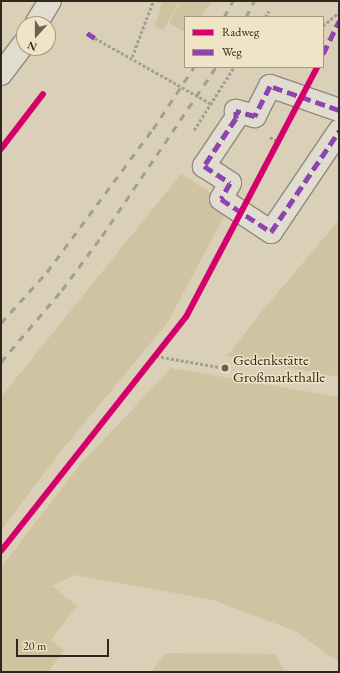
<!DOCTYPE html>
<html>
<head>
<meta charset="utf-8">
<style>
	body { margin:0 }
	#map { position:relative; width:340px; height:673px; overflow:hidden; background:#d9d0b7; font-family:"EB Garamond",serif }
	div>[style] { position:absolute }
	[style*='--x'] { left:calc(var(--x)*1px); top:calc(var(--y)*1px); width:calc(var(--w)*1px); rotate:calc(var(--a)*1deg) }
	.green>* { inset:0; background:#d0c3a2 }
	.path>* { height:2.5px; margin-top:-1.25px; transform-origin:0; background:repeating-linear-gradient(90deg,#a39e94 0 3px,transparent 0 5px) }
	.roads { filter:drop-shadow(1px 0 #918a7b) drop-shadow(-1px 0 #918a7b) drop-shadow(0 1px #918a7b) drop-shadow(0 -1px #918a7b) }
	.minor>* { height:22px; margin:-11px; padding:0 11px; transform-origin:11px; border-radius:11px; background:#e1dcd0 }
	.rail>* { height:3px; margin-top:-1.5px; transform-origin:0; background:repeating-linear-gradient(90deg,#a39e94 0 7px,transparent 0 14px) }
	.path-bridge>* { height:2.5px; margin-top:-1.25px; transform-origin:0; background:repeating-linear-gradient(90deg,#a39e94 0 3px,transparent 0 5px) }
	.quiet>* { height:5px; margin-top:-2.5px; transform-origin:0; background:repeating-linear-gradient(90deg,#8e44ad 0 10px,transparent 0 15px) }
	.cycleway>* { height:6px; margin:-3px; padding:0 3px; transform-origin:3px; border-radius:3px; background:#d6006c }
	.dots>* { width:11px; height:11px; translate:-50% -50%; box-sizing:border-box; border:2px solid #f0e4c6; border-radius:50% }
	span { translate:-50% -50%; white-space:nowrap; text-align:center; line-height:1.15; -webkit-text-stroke:3px #f0e4c6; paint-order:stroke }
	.poi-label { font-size:15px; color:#32271e }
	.left { translate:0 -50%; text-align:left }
	.frame { position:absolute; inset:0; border:2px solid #32271e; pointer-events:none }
	.legend { position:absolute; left:184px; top:16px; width:140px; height:52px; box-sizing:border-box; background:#f0e4c6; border:1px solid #a49883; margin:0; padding:5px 7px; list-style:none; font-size:12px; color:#32271e }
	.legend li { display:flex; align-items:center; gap:8px; height:20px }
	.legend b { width:20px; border:1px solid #a49883 }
	.north { position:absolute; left:16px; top:16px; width:40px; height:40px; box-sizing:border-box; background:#f0e4c6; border:1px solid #a49883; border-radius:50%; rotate:201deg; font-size:11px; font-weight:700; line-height:16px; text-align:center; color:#32271e }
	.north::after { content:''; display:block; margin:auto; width:14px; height:18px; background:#6c6254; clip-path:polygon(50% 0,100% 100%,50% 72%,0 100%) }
	.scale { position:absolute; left:16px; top:639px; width:93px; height:18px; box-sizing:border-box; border:2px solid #32271e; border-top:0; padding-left:5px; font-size:12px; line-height:14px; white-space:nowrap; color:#32271e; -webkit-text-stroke:3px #f0e4c6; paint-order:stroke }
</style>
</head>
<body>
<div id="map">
	<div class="green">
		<i style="clip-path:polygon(162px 1px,180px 1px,163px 30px,155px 26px)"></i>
		<i style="clip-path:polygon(181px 1px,212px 1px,201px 17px,185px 17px,185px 32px,169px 23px)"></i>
		<i style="clip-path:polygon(181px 174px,230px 205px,168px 322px,62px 450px,1px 530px,1px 397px)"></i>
		<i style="clip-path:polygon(339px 220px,339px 377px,227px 356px,258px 316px)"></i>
		<i style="clip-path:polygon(171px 368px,339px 397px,339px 662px,295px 631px,213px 600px,75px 575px,52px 586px,77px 606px,51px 640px,64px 650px,48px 672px,1px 672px,1px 568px,78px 467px)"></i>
		<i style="clip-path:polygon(166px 653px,275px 654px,285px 672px,151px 672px)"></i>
	</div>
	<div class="path">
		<i style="--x:265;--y:17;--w:7;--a:-56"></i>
		<i style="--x:323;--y:26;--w:21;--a:-41"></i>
		<i style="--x:95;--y:38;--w:132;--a:29.5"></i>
		<i style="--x:132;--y:57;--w:60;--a:-69.4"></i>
		<i style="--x:270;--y:137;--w:10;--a:29"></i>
		<i style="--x:1;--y:149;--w:69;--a:-52.6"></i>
		<i style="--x:156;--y:356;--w:70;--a:9.9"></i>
	</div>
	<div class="roads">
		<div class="minor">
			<i style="--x:36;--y:24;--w:27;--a:-59"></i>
			<i style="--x:1;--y:74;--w:38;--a:-53"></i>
			<i style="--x:339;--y:110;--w:73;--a:-160.8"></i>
			<i style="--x:270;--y:86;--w:34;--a:117"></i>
			<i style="--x:255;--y:116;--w:20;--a:-165"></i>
			<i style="--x:236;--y:111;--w:7;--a:90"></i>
			<i style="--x:236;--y:118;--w:58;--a:123.7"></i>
			<i style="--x:204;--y:166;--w:31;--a:33"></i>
			<i style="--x:230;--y:183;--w:18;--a:119"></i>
			<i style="--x:221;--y:199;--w:60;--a:33.4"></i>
			<i style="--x:271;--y:232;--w:122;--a:-56"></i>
		</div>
	</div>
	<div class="rail">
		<i style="--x:224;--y:17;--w:18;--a:-61"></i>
		<i style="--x:246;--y:17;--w:18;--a:-63"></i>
		<i style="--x:1;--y:323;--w:69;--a:-48"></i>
		<i style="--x:47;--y:272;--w:178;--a:-53.5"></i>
		<i style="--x:153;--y:129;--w:74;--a:-56.5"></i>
		<i style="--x:1;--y:362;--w:94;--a:-49.7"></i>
		<i style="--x:62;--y:290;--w:67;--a:-53.5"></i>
		<i style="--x:102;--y:236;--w:204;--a:-56"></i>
	</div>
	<div class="path-bridge">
		<i style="--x:194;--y:130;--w:75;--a:-57.6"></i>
	</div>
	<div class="quiet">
		<i style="--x:87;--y:33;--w:9;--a:32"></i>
		<i style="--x:323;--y:54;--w:37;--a:-64"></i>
		<i style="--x:339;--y:110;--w:73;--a:-160.8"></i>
		<i style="--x:270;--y:86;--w:34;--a:117"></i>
		<i style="--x:255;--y:116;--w:20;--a:-165"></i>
		<i style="--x:236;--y:111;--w:7;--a:90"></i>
		<i style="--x:236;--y:118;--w:58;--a:123.7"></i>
		<i style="--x:204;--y:166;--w:31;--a:33"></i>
		<i style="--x:230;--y:183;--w:18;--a:119"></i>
		<i style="--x:221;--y:199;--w:60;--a:33.4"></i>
		<i style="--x:271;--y:232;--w:122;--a:-56"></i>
	</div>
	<div class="cycleway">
		<i style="--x:1;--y:149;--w:69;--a:-52.6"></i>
		<i style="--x:1;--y:551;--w:298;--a:-51.7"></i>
		<i style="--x:186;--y:317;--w:282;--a:-62.3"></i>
	</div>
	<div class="dots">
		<i style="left:225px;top:368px;background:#6c6254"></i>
	</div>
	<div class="poi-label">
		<span class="left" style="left:233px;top:368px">Gedenkstätte<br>Großmarkthalle</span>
	</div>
	<div class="frame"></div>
	<ul class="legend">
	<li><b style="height:5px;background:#d6006c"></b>Radweg</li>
	<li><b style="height:5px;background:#8e44ad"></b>Weg</li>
	</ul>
	<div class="north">N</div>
	<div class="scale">20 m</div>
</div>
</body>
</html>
